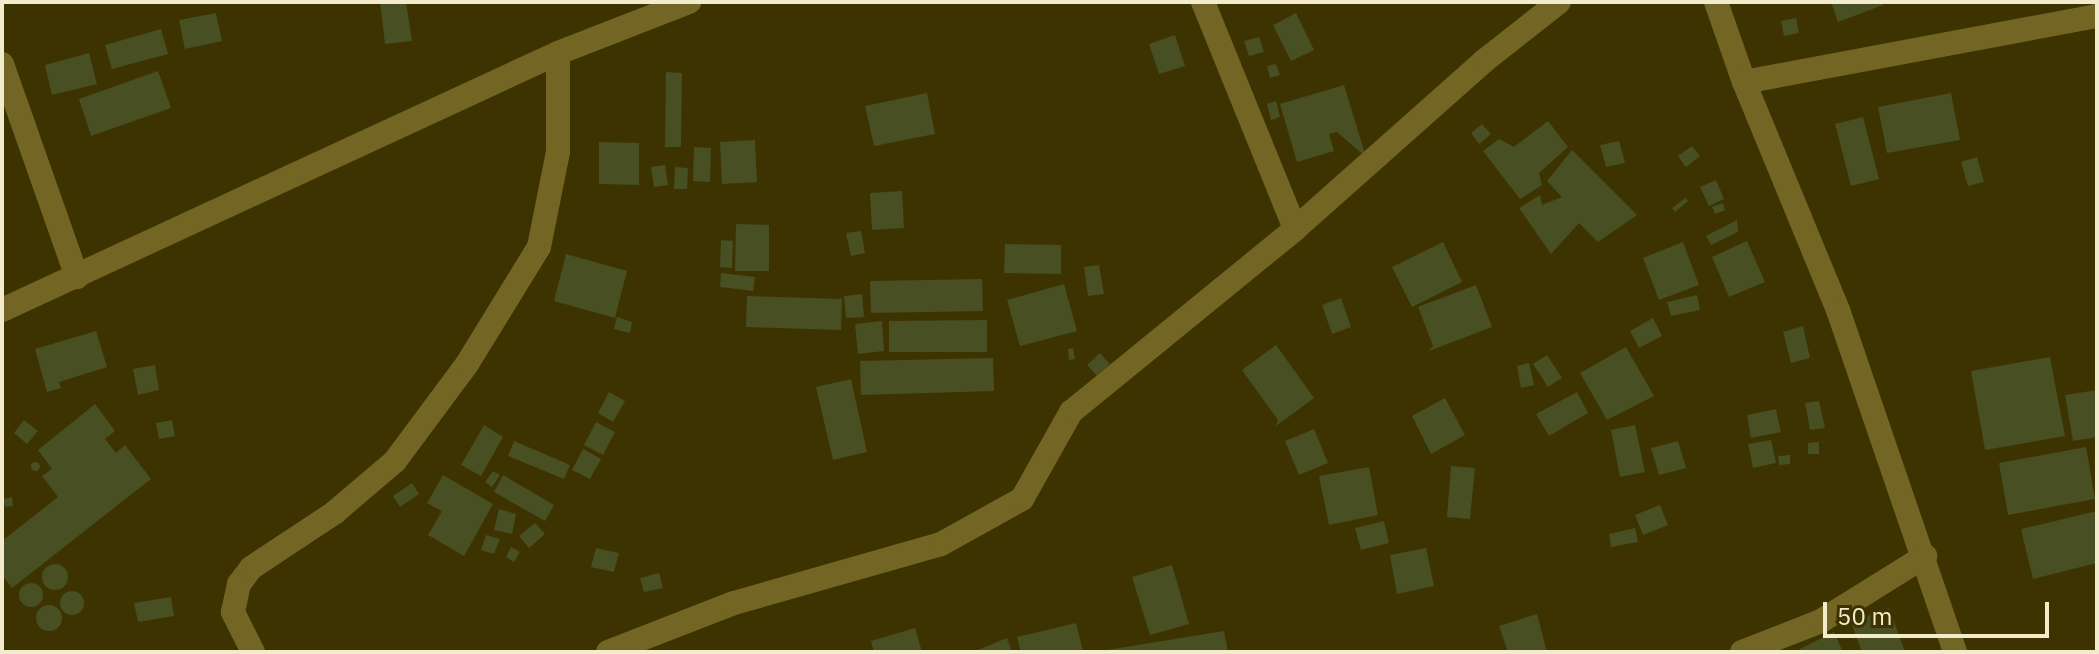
<!DOCTYPE html>
<html>
<head>
<meta charset="utf-8">
<style>
	body { margin:0 }
	#map { position:relative; width:2099px; height:654px; overflow:hidden; background:#3d3300; font-family:"IBM Plex Sans",sans-serif }
	div>[style] { position:absolute }
	[style*='--x'] { left:calc(var(--x)*1px); top:calc(var(--y)*1px); width:calc(var(--w)*1px); rotate:calc(var(--a)*1deg) }
	.building>* { inset:0; background:#474f23 }
	.round { border-radius:50% }
	.minor>* { height:24px; margin:-12px; padding:0 12px; transform-origin:12px; border-radius:12px; background:#736624 }
	span { translate:-50% -50%; white-space:nowrap; text-align:center; line-height:1.15; -webkit-text-stroke:6px #3d3300; paint-order:stroke }
	.frame { position:absolute; inset:0; border:4px solid #f2eccc; pointer-events:none }
	.scale { position:absolute; left:1823px; top:602px; width:226px; height:36px; box-sizing:border-box; border:4px solid #f2eccc; border-top:0; padding-left:10px; font-size:24px; line-height:28px; white-space:nowrap; color:#f2eccc; -webkit-text-stroke:6px #3d3300; paint-order:stroke }
</style>
</head>
<body>
<div id="map">
	<div class="building">
		<i style="clip-path:polygon(380px 2px,406px 2px,412px 41px,385px 44px)"></i>
		<i style="clip-path:polygon(1831px 2px,1882px 2px,1883px 5px,1838px 22px)"></i>
		<i style="clip-path:polygon(216px 13px,222px 41px,185px 49px,179px 20px)"></i>
		<i style="clip-path:polygon(1296px 13px,1314px 50px,1291px 61px,1273px 25px)"></i>
		<i style="clip-path:polygon(1796px 18px,1799px 33px,1784px 36px,1781px 21px)"></i>
		<i style="clip-path:polygon(161px 29px,168px 54px,112px 69px,105px 45px)"></i>
		<i style="clip-path:polygon(1175px 35px,1185px 66px,1159px 74px,1149px 44px)"></i>
		<i style="clip-path:polygon(1259px 37px,1264px 52px,1249px 56px,1244px 41px)"></i>
		<i style="clip-path:polygon(89px 53px,97px 84px,52px 95px,45px 65px)"></i>
		<i style="clip-path:polygon(1276px 64px,1280px 75px,1270px 78px,1267px 66px)"></i>
		<i style="clip-path:polygon(158px 71px,171px 108px,91px 136px,79px 99px)"></i>
		<i style="clip-path:polygon(666px 72px,682px 73px,681px 147px,665px 147px)"></i>
		<i style="clip-path:polygon(1344px 85px,1366px 157px,1337px 132px,1329px 134px,1334px 151px,1297px 162px,1280px 104px)"></i>
		<i style="clip-path:polygon(927px 93px,935px 134px,874px 146px,865px 106px)"></i>
		<i style="clip-path:polygon(1951px 93px,1960px 140px,1887px 153px,1878px 107px)"></i>
		<i style="clip-path:polygon(1276px 101px,1280px 117px,1271px 120px,1267px 104px)"></i>
		<i style="clip-path:polygon(1863px 117px,1879px 179px,1851px 186px,1835px 124px)"></i>
		<i style="clip-path:polygon(1548px 121px,1568px 147px,1539px 173px,1542px 185px,1520px 199px,1483px 151px,1499px 139px,1514px 147px)"></i>
		<i style="clip-path:polygon(1482px 124px,1491px 134px,1479px 144px,1471px 133px)"></i>
		<i style="clip-path:polygon(755px 140px,757px 182px,722px 184px,720px 142px)"></i>
		<i style="clip-path:polygon(1619px 141px,1625px 163px,1606px 167px,1600px 145px)"></i>
		<i style="clip-path:polygon(599px 142px,639px 143px,639px 185px,599px 184px)"></i>
		<i style="clip-path:polygon(1692px 146px,1700px 156px,1686px 167px,1678px 156px)"></i>
		<i style="clip-path:polygon(694px 147px,711px 148px,710px 182px,693px 181px)"></i>
		<i style="clip-path:polygon(1572px 150px,1637px 215px,1598px 242px,1579px 223px,1551px 254px,1519px 208px,1540px 195px,1542px 205px,1562px 197px,1547px 181px)"></i>
		<i style="clip-path:polygon(1977px 157px,1984px 182px,1968px 186px,1961px 162px)"></i>
		<i style="clip-path:polygon(665px 165px,668px 185px,654px 187px,651px 167px)"></i>
		<i style="clip-path:polygon(675px 167px,688px 168px,687px 189px,674px 189px)"></i>
		<i style="clip-path:polygon(1716px 180px,1724px 199px,1709px 206px,1700px 187px)"></i>
		<i style="clip-path:polygon(902px 191px,904px 228px,872px 230px,870px 193px)"></i>
		<i style="clip-path:polygon(1685px 198px,1688px 201px,1675px 212px,1672px 208px)"></i>
		<i style="clip-path:polygon(1723px 203px,1725px 210px,1715px 214px,1712px 207px)"></i>
		<i style="clip-path:polygon(1737px 220px,1738px 232px,1711px 245px,1706px 236px)"></i>
		<i style="clip-path:polygon(736px 224px,769px 225px,769px 271px,735px 271px)"></i>
		<i style="clip-path:polygon(861px 231px,865px 253px,851px 256px,846px 233px)"></i>
		<i style="clip-path:polygon(721px 240px,733px 241px,732px 268px,720px 267px)"></i>
		<i style="clip-path:polygon(1747px 241px,1765px 282px,1729px 297px,1712px 257px)"></i>
		<i style="clip-path:polygon(1443px 242px,1462px 282px,1412px 307px,1392px 267px)"></i>
		<i style="clip-path:polygon(1683px 242px,1699px 285px,1659px 300px,1643px 258px)"></i>
		<i style="clip-path:polygon(1005px 244px,1061px 245px,1061px 274px,1004px 273px)"></i>
		<i style="clip-path:polygon(566px 254px,627px 271px,615px 318px,554px 301px)"></i>
		<i style="clip-path:polygon(1099px 265px,1104px 294px,1088px 296px,1084px 267px)"></i>
		<i style="clip-path:polygon(721px 273px,755px 277px,753px 291px,720px 287px)"></i>
		<i style="clip-path:polygon(982px 279px,983px 311px,871px 313px,870px 281px)"></i>
		<i style="clip-path:polygon(1064px 284px,1077px 331px,1020px 346px,1007px 300px)"></i>
		<i style="clip-path:polygon(1476px 285px,1492px 327px,1429px 351px,1433px 346px,1418px 307px)"></i>
		<i style="clip-path:polygon(862px 294px,864px 317px,846px 318px,844px 296px)"></i>
		<i style="clip-path:polygon(1697px 295px,1700px 310px,1671px 316px,1667px 302px)"></i>
		<i style="clip-path:polygon(747px 296px,842px 299px,841px 330px,746px 327px)"></i>
		<i style="clip-path:polygon(1341px 298px,1351px 327px,1332px 334px,1322px 305px)"></i>
		<i style="clip-path:polygon(617px 317px,632px 322px,630px 333px,614px 329px)"></i>
		<i style="clip-path:polygon(1653px 318px,1662px 336px,1639px 348px,1630px 331px)"></i>
		<i style="clip-path:polygon(987px 320px,987px 352px,889px 352px,889px 321px)"></i>
		<i style="clip-path:polygon(882px 321px,884px 351px,858px 354px,855px 324px)"></i>
		<i style="clip-path:polygon(1803px 326px,1810px 358px,1791px 363px,1783px 332px)"></i>
		<i style="clip-path:polygon(96px 331px,107px 367px,59px 382px,61px 388px,47px 392px,35px 349px)"></i>
		<i style="clip-path:polygon(1276px 345px,1314px 398px,1276px 426px,1278px 420px,1242px 370px)"></i>
		<i style="clip-path:polygon(1626px 347px,1654px 396px,1607px 420px,1580px 373px)"></i>
		<i style="clip-path:polygon(1073px 348px,1075px 359px,1069px 360px,1068px 349px)"></i>
		<i style="clip-path:polygon(1100px 353px,1110px 364px,1097px 376px,1087px 365px)"></i>
		<i style="clip-path:polygon(1547px 355px,1562px 378px,1548px 387px,1533px 364px)"></i>
		<i style="clip-path:polygon(2050px 357px,2065px 436px,1985px 450px,1971px 371px)"></i>
		<i style="clip-path:polygon(993px 358px,994px 391px,861px 395px,860px 361px)"></i>
		<i style="clip-path:polygon(1529px 363px,1534px 385px,1521px 388px,1517px 366px)"></i>
		<i style="clip-path:polygon(155px 365px,159px 390px,138px 395px,133px 369px)"></i>
		<i style="clip-path:polygon(851px 379px,867px 452px,833px 460px,816px 387px)"></i>
		<i style="clip-path:polygon(2097px 390px,2097px 437px,2073px 441px,2065px 395px)"></i>
		<i style="clip-path:polygon(609px 392px,625px 401px,613px 422px,598px 413px)"></i>
		<i style="clip-path:polygon(1577px 392px,1588px 413px,1549px 436px,1536px 414px)"></i>
		<i style="clip-path:polygon(1445px 398px,1465px 435px,1431px 454px,1412px 416px)"></i>
		<i style="clip-path:polygon(1819px 401px,1825px 428px,1810px 430px,1805px 403px)"></i>
		<i style="clip-path:polygon(95px 404px,115px 431px,105px 439px,116px 453px,125px 445px,151px 479px,12px 588px,2px 575px,2px 541px,58px 497px,42px 476px,52px 469px,38px 450px)"></i>
		<i style="clip-path:polygon(1776px 409px,1781px 432px,1751px 438px,1747px 415px)"></i>
		<i style="clip-path:polygon(24px 420px,38px 431px,27px 444px,14px 433px)"></i>
		<i style="clip-path:polygon(172px 420px,175px 436px,159px 439px,156px 423px)"></i>
		<i style="clip-path:polygon(596px 422px,615px 432px,603px 455px,584px 445px)"></i>
		<i style="clip-path:polygon(484px 425px,503px 437px,481px 476px,461px 465px)"></i>
		<i style="clip-path:polygon(1635px 425px,1645px 472px,1620px 477px,1611px 430px)"></i>
		<i style="clip-path:polygon(1314px 429px,1328px 463px,1299px 475px,1285px 441px)"></i>
		<i style="clip-path:polygon(1771px 440px,1776px 463px,1753px 468px,1748px 444px)"></i>
		<i style="clip-path:polygon(514px 441px,570px 465px,564px 479px,508px 456px)"></i>
		<i style="clip-path:polygon(1678px 441px,1686px 468px,1659px 475px,1651px 448px)"></i>
		<i style="clip-path:polygon(1819px 442px,1819px 454px,1808px 454px,1808px 443px)"></i>
		<i style="clip-path:polygon(2086px 447px,2095px 499px,2008px 515px,1999px 463px)"></i>
		<i style="clip-path:polygon(583px 449px,601px 459px,590px 479px,572px 470px)"></i>
		<i style="clip-path:polygon(1790px 455px,1790px 464px,1779px 465px,1778px 456px)"></i>
		<i class="round" style="left:30.5px;top:461.5px;width:9px;height:9px"></i>
		<i style="clip-path:polygon(1451px 466px,1475px 468px,1470px 519px,1447px 517px)"></i>
		<i style="clip-path:polygon(1369px 467px,1378px 515px,1329px 525px,1319px 476px)"></i>
		<i style="clip-path:polygon(493px 471px,500px 475px,492px 487px,485px 482px)"></i>
		<i style="clip-path:polygon(443px 475px,493px 504px,464px 556px,428px 535px,442px 511px,427px 503px)"></i>
		<i style="clip-path:polygon(503px 475px,554px 505px,545px 521px,494px 492px)"></i>
		<i style="clip-path:polygon(412px 483px,419px 494px,400px 507px,393px 496px)"></i>
		<i style="clip-path:polygon(12px 497px,13px 506px,5px 507px,3px 499px)"></i>
		<i style="clip-path:polygon(1660px 505px,1668px 525px,1643px 535px,1635px 515px)"></i>
		<i style="clip-path:polygon(499px 509px,516px 514px,512px 534px,494px 530px)"></i>
		<i style="clip-path:polygon(2097px 511px,2097px 563px,2033px 579px,2021px 529px)"></i>
		<i style="clip-path:polygon(1384px 521px,1389px 543px,1361px 550px,1355px 528px)"></i>
		<i style="clip-path:polygon(535px 523px,545px 534px,529px 548px,519px 536px)"></i>
		<i style="clip-path:polygon(1635px 528px,1638px 542px,1611px 547px,1609px 534px)"></i>
		<i style="clip-path:polygon(486px 535px,500px 539px,494px 554px,481px 550px)"></i>
		<i style="clip-path:polygon(511px 547px,520px 552px,514px 562px,506px 557px)"></i>
		<i style="clip-path:polygon(596px 548px,619px 553px,614px 572px,591px 567px)"></i>
		<i style="clip-path:polygon(1426px 548px,1434px 586px,1397px 594px,1390px 555px)"></i>
		<i class="round" style="left:42px;top:564px;width:26px;height:26px"></i>
		<i style="clip-path:polygon(1172px 565px,1189px 624px,1150px 635px,1132px 577px)"></i>
		<i style="clip-path:polygon(659px 573px,663px 588px,644px 592px,640px 578px)"></i>
		<i class="round" style="left:19px;top:583px;width:24px;height:24px"></i>
		<i class="round" style="left:60px;top:591px;width:24px;height:24px"></i>
		<i style="clip-path:polygon(171px 597px,174px 616px,138px 622px,134px 603px)"></i>
		<i class="round" style="left:36px;top:605px;width:26px;height:26px"></i>
		<i style="clip-path:polygon(1889px 608px,1905px 652px,1862px 652px,1851px 622px)"></i>
		<i style="clip-path:polygon(1537px 614px,1547px 652px,1508px 652px,1499px 626px)"></i>
		<i style="clip-path:polygon(1076px 623px,1083px 652px,1021px 652px,1017px 637px)"></i>
		<i style="clip-path:polygon(915px 628px,922px 652px,874px 652px,871px 641px)"></i>
		<i style="clip-path:polygon(1224px 631px,1228px 652px,1107px 652px,1107px 650px)"></i>
		<i style="clip-path:polygon(1834px 632px,1843px 652px,1794px 652px)"></i>
		<i style="clip-path:polygon(1007px 638px,1012px 652px,973px 652px)"></i>
	</div>
	<div class="minor">
		<i style="--x:1203;--y:2;--w:245;--a:67.9"></i>
		<i style="--x:1716;--y:2;--w:85;--a:70.7"></i>
		<i style="--x:1744;--y:82;--w:247;--a:67.6"></i>
		<i style="--x:1838;--y:310;--w:361;--a:71.1"></i>
		<i style="--x:2;--y:64;--w:226;--a:70.6"></i>
		<i style="--x:1744;--y:82;--w:359;--a:-10.6"></i>
		<i style="--x:2;--y:310;--w:613;--a:-24.81"></i>
		<i style="--x:558;--y:53;--w:141;--a:-21.3"></i>
		<i style="--x:253;--y:652;--w:45;--a:-116.6"></i>
		<i style="--x:233;--y:612;--w:29;--a:-78"></i>
		<i style="--x:239;--y:584;--w:20;--a:-53"></i>
		<i style="--x:251;--y:568;--w:100;--a:-33.5"></i>
		<i style="--x:334;--y:513;--w:80;--a:-40.4"></i>
		<i style="--x:395;--y:461;--w:121;--a:-53.4"></i>
		<i style="--x:467;--y:364;--w:137;--a:-58.4"></i>
		<i style="--x:539;--y:247;--w:97;--a:-78.7"></i>
		<i style="--x:558;--y:152;--w:99;--a:-90"></i>
		<i style="--x:608;--y:652;--w:135;--a:-21.3"></i>
		<i style="--x:734;--y:603;--w:215;--a:-15.9"></i>
		<i style="--x:941;--y:544;--w:93;--a:-29.1"></i>
		<i style="--x:1022;--y:499;--w:100;--a:-60.6"></i>
		<i style="--x:1071;--y:412;--w:289;--a:-39.2"></i>
		<i style="--x:1295;--y:229;--w:253;--a:-41.6"></i>
		<i style="--x:1484;--y:61;--w:95;--a:-38.2"></i>
		<i style="--x:1742;--y:652;--w:85;--a:-21.4"></i>
		<i style="--x:1821;--y:621;--w:123;--a:-32"></i>
	</div>
	<div class="frame"></div>
	<div class="scale">50 m</div>
</div>
</body>
</html>
